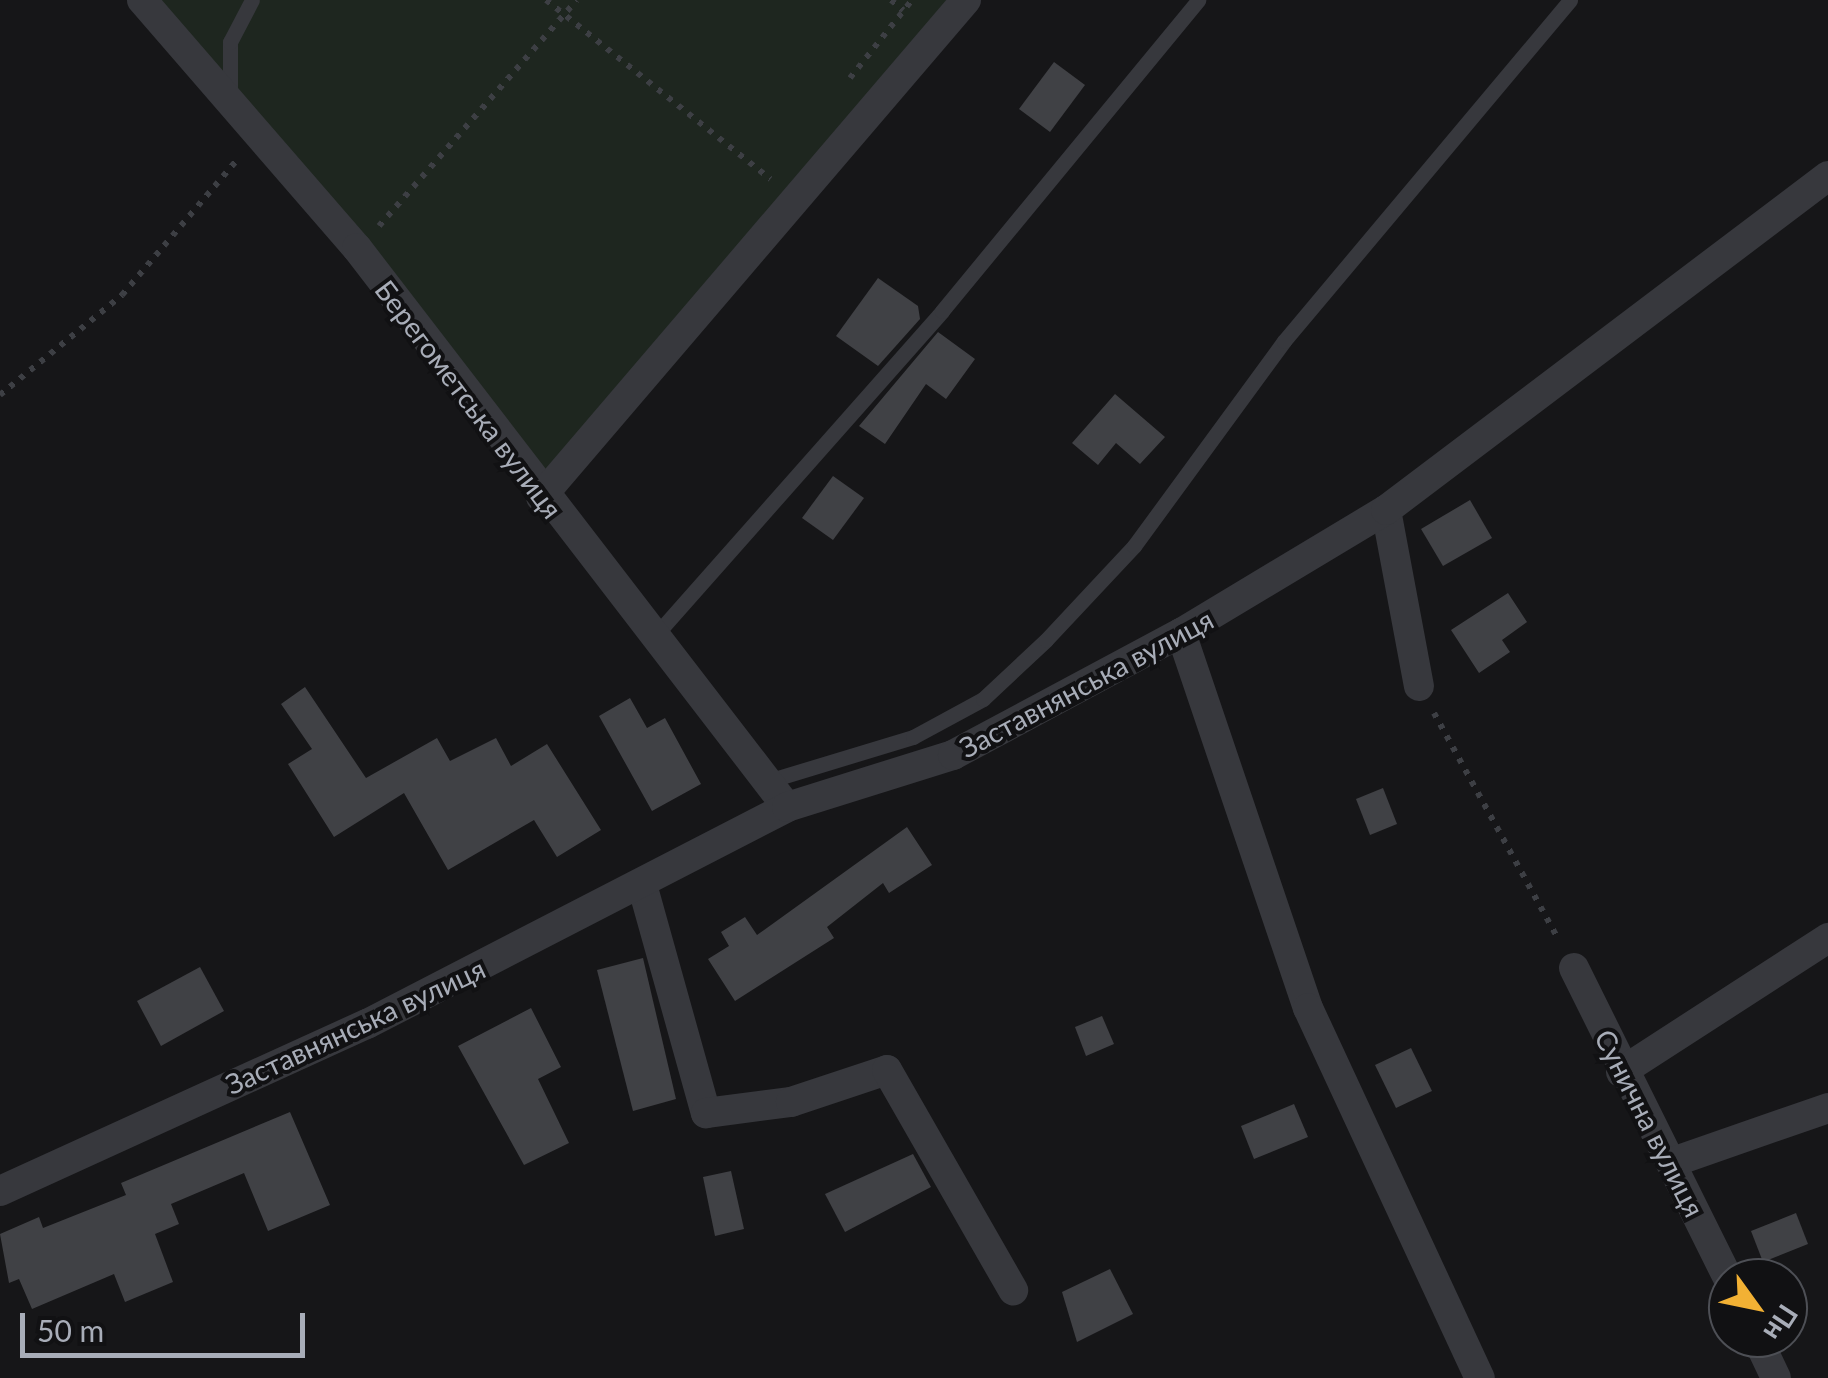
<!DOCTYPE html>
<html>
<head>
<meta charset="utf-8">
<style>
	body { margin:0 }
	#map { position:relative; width:1828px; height:1378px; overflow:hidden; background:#161618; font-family:Lato,sans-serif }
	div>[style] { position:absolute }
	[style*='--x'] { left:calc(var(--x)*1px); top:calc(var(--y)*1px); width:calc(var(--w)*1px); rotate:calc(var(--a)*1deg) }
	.green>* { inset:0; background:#1e261f }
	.building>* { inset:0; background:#404145 }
	.path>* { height:6px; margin-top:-3px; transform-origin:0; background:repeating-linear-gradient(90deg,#3d3f44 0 5px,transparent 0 13px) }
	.lane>* { height:15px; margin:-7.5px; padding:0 7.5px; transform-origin:7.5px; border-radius:7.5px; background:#37383d }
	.street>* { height:30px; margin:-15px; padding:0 15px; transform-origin:15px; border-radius:15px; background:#37383d }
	span { translate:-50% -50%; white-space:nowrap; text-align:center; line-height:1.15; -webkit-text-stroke:8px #111113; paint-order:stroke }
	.street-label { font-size:28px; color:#a8adb8 }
	.north { position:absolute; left:1708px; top:1258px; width:100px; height:100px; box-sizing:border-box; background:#111113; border:2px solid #4d4f55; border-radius:50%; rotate:123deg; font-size:28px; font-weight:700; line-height:40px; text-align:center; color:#a8adb8 }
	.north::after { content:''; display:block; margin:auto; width:35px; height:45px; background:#f2b134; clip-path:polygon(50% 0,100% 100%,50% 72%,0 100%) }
	.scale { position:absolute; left:20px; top:1313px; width:285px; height:45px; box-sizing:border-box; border:5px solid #a8adb8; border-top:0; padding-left:12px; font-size:30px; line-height:35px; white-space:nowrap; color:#a8adb8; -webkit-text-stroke:8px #111113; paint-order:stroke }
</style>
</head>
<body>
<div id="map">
	<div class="green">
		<i style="clip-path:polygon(148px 0,947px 0,539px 489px)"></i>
	</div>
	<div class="building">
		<i style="clip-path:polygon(1054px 62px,1085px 85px,1050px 132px,1019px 109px)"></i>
		<i style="clip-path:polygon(878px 278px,918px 306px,920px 319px,878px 366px,836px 336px)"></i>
		<i style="clip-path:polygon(938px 332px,975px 359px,946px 399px,926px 384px,885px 444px,859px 426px)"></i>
		<i style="clip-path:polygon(1115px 394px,1165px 437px,1140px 464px,1116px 443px,1098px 465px,1072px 443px)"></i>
		<i style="clip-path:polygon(833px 476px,864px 498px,833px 540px,802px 518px)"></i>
		<i style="clip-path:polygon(1470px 500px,1492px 538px,1443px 566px,1421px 529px)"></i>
		<i style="clip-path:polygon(1508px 593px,1527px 622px,1502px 640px,1510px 652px,1479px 673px,1451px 630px)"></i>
		<i style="clip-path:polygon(305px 687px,366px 778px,437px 738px,450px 761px,496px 738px,511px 766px,547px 744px,601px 830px,557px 857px,534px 820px,448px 870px,404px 793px,334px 837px,288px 764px,312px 749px,281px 704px)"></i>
		<i style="clip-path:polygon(630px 698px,647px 728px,665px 718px,701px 784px,652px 811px,599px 716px)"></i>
		<i style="clip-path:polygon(1383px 788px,1397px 824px,1370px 835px,1356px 799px)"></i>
		<i style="clip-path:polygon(907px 827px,932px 865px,889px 893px,883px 883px,827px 927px,834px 938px,735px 1001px,708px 959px,729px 946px,721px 932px,745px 917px,757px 935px)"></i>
		<i style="clip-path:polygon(643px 958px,676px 1099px,633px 1111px,597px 970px)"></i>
		<i style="clip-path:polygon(200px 967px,224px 1011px,161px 1046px,137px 1001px)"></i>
		<i style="clip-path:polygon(531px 1008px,561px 1067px,538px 1079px,569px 1143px,524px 1165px,458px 1046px)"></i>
		<i style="clip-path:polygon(1102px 1016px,1114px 1044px,1086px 1056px,1075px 1027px)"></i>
		<i style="clip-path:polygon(1411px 1048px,1432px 1091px,1396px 1108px,1375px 1065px)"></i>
		<i style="clip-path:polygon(1294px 1104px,1308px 1137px,1254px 1159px,1241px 1126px)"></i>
		<i style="clip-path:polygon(290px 1112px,330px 1205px,268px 1231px,244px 1173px,171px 1204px,179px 1224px,155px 1234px,173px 1282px,125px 1302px,114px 1274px,32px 1309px,19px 1279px,9px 1283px,0 1234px,39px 1217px,43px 1228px,126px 1195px,121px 1183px)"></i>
		<i style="clip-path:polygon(913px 1154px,931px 1187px,845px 1232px,825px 1194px)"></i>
		<i style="clip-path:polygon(731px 1171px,744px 1229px,715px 1236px,703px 1177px)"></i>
		<i style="clip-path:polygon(1796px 1213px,1808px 1244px,1763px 1262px,1751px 1231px)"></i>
		<i style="clip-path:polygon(1110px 1269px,1133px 1314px,1077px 1342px,1062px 1292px)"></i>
	</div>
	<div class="path">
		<i style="--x:546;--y:0;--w:287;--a:38.6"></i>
		<i style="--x:891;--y:0;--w:16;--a:40"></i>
		<i style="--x:850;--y:78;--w:100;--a:-51.5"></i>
		<i style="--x:379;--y:226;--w:300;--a:-48.8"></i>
		<i style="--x:0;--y:395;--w:158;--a:-39.3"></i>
		<i style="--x:122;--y:295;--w:177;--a:-49.6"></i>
		<i style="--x:1434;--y:713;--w:258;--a:61.2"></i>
	</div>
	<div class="lane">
		<i style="--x:230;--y:93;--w:51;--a:-90"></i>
		<i style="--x:230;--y:42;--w:47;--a:-62.4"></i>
		<i style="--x:653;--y:638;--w:436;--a:-48.5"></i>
		<i style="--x:942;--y:311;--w:403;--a:-50.5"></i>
		<i style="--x:768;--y:781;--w:152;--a:-16.9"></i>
		<i style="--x:913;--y:737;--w:80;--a:-28.5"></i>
		<i style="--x:983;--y:699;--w:86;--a:-43.1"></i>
		<i style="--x:1046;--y:640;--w:129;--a:-46.9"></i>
		<i style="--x:1134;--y:546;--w:254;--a:-53.8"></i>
		<i style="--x:1284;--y:341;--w:445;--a:-50"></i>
	</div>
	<div class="street">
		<i style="--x:142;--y:0;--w:328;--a:49.1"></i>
		<i style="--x:357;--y:248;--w:705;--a:52.43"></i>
		<i style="--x:541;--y:497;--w:654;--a:-49.47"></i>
		<i style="--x:1386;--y:510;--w:179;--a:79.4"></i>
		<i style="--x:1181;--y:633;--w:396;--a:71.3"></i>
		<i style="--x:1308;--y:1008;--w:408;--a:65.1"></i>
		<i style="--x:643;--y:888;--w:234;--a:74.4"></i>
		<i style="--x:706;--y:1113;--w:86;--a:-7.4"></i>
		<i style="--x:791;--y:1102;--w:101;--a:-18.4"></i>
		<i style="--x:887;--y:1070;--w:254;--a:60.2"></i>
		<i style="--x:1574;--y:968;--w:346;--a:63.6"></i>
		<i style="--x:1621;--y:1072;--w:247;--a:-32.9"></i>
		<i style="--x:1673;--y:1162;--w:164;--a:-19.2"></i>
		<i style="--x:0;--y:1191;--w:403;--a:-24.5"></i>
		<i style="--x:367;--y:1024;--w:473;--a:-27.3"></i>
		<i style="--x:787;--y:807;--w:174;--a:-17.4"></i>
		<i style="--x:953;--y:755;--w:259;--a:-28.2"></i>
		<i style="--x:1181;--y:633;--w:239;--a:-31"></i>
		<i style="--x:1386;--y:510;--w:554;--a:-37.08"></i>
		<i style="--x:1757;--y:1338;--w:44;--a:64.6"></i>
	</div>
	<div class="street-label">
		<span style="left:469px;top:399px;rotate:53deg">Берегометська вулиця</span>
		<span style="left:1086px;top:683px;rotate:-28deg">Заставнянська вулиця</span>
		<span style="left:355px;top:1026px;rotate:-25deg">Заставнянська вулиця</span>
		<span style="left:1650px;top:1123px;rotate:63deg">Сунична вулиця</span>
	</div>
	<div class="north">Пн</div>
	<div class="scale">50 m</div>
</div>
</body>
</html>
